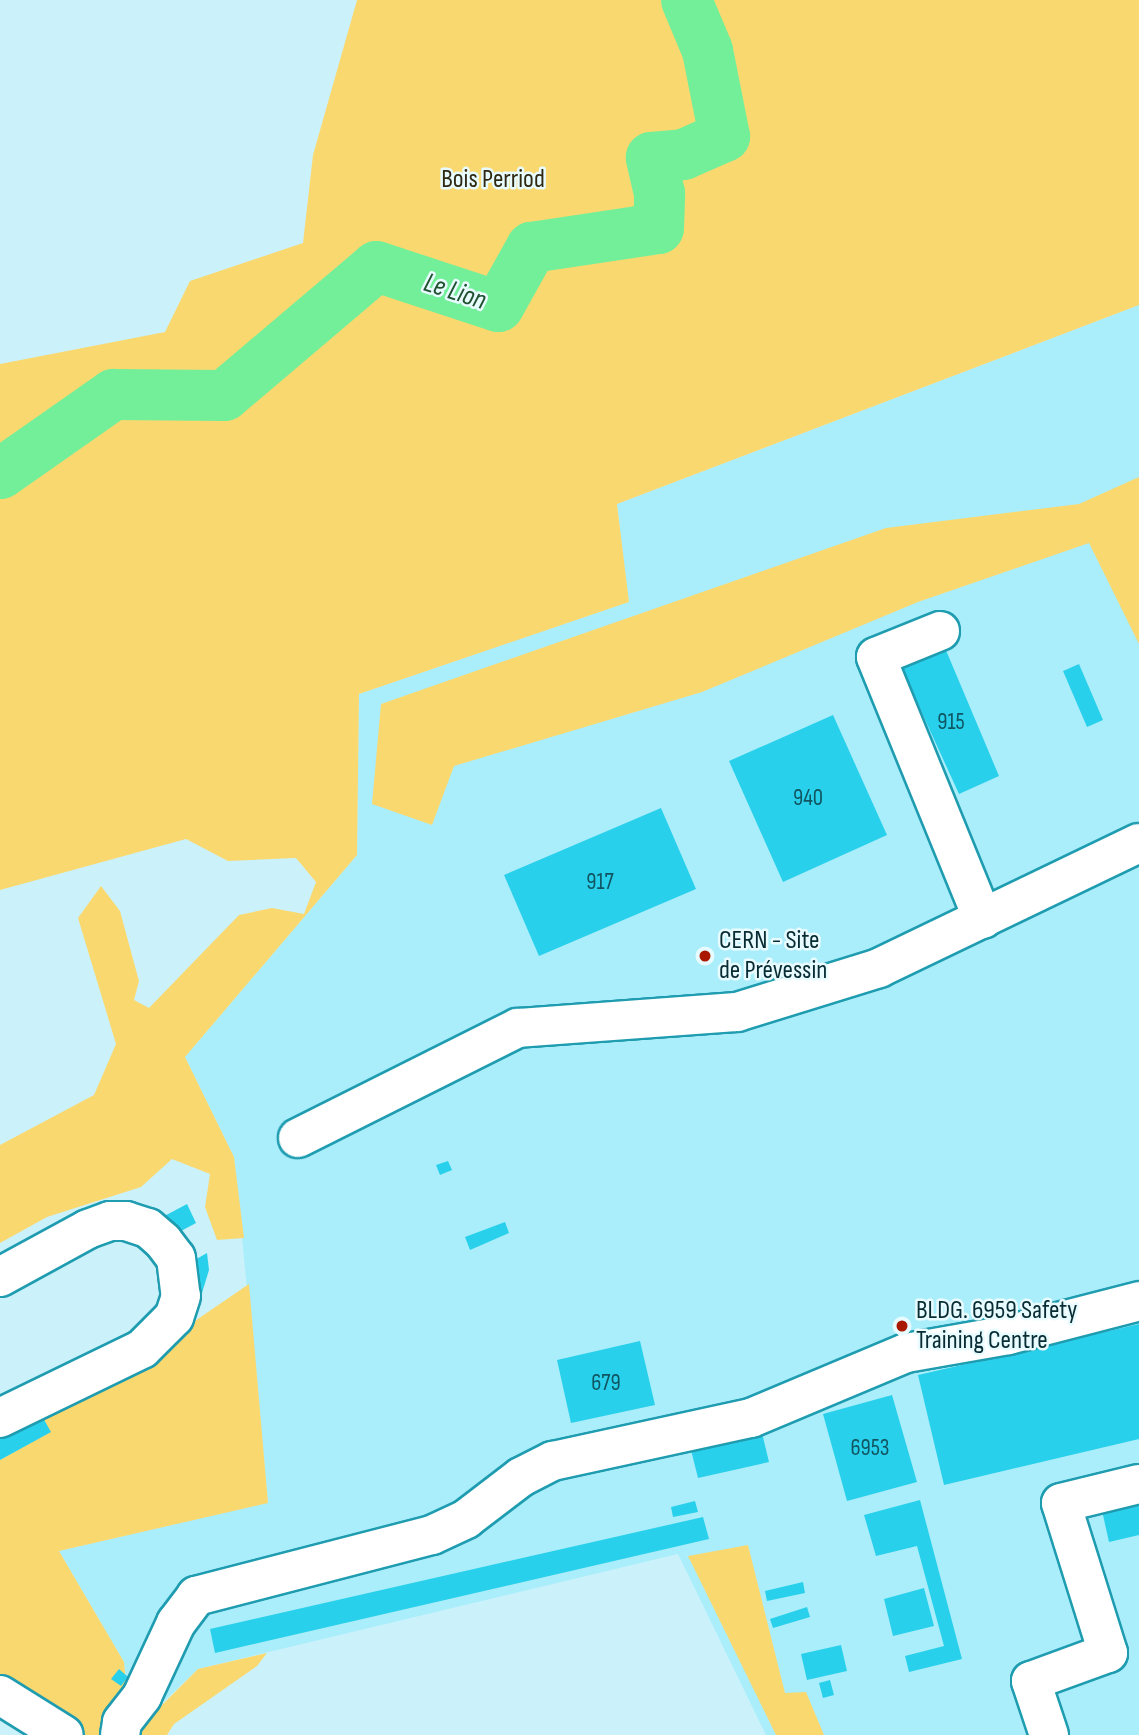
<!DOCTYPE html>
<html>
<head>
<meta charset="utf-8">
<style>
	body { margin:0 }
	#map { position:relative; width:1139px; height:1735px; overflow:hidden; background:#cbf2fa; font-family:"Sofia Sans Condensed",sans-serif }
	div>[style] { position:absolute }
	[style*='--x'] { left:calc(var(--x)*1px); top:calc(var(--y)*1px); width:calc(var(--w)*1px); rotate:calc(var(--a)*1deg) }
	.built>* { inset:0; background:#abeefb }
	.green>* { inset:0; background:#fad870 }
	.river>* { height:51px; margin:-25.5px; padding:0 25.5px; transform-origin:25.5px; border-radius:25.5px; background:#73ef9a }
	.building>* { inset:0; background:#29d0eb }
	.roads { filter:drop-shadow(2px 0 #1f9cb0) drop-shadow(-2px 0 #1f9cb0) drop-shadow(0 2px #1f9cb0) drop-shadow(0 -2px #1f9cb0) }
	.minor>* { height:38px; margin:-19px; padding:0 19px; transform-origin:19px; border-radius:19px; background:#fff }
	.dots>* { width:19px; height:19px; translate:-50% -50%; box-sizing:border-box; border:4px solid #e8fbff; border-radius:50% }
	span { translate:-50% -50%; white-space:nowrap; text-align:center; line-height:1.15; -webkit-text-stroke:5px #e8fbff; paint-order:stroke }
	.number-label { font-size:23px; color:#105561 }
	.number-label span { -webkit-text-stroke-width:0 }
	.park-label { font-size:26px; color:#302811 }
	.poi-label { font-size:26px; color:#072c33 }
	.left { translate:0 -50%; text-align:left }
	.water-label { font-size:28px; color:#215230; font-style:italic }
</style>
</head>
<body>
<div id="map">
	<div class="built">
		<i style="clip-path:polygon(1139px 305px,1139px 1735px,766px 1735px,678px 1554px,198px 1669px,157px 1708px,126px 1683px,124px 1662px,59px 1551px,268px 1502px,234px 1157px,185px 1057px,357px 855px,359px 694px,628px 602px,617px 504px)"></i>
	</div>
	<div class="green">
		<i style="clip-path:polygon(357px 0,1139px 0,1139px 305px,617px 504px,629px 602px,359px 694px,357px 855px,185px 1057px,234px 1157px,244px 1238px,217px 1240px,205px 1207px,210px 1174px,172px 1159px,141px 1187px,47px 1217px,0 1243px,0 1145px,94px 1095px,116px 1044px,78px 918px,101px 886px,120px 911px,139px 981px,134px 1000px,149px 1008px,239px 915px,272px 908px,304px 914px,316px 882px,296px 858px,228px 861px,186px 839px,0 890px,0 364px,165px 332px,190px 281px,303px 243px,313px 155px)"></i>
		<i style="clip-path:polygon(1139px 477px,1139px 644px,1089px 543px,918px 602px,702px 692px,454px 766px,432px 825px,372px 804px,381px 704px,886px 528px,1079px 504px)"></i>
		<i style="clip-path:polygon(249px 1284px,268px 1503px,59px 1551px,124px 1662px,126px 1683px,100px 1729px,101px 1735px,77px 1735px,0 1681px,0 1460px,50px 1432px,37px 1407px,145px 1355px)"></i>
		<i style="clip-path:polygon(748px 1545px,785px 1693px,806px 1692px,824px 1735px,776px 1735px,688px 1556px)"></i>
		<i style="clip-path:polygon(267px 1653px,257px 1666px,174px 1724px,167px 1735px,140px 1735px,141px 1726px,198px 1669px)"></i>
	</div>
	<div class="river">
		<i style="--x:0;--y:473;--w:138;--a:-35"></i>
		<i style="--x:113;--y:394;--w:111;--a:0.5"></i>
		<i style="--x:224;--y:395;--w:199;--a:-40.3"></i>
		<i style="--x:376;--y:266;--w:128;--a:18.2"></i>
		<i style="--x:498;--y:306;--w:68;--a:-60.8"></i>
		<i style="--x:531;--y:247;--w:128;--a:-8.5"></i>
		<i style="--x:658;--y:228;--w:35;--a:-88"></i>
		<i style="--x:659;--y:193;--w:37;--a:-103"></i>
		<i style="--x:651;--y:157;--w:32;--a:-5"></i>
		<i style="--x:683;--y:154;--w:45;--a:-23.7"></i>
		<i style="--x:724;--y:136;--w:88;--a:-101.2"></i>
		<i style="--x:707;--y:50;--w:54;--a:-112.8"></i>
	</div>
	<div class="building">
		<i style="clip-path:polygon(945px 648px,999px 776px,959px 794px,901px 667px)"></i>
		<i style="clip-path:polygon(1079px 664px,1103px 720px,1087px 727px,1063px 671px)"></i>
		<i style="clip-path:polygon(833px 715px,887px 835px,783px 882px,729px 761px)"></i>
		<i style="clip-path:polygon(661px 808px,696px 889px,539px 956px,504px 875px)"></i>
		<i style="clip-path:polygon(448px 1161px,452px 1170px,440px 1175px,436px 1165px)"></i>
		<i style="clip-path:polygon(187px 1204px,196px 1223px,166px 1239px,155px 1221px)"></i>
		<i style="clip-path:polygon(505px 1222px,509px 1233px,470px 1250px,465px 1237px)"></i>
		<i style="clip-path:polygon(207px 1253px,209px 1270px,202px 1293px,186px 1265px)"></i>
		<i style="clip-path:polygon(1139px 1324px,1139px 1439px,944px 1485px,918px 1375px)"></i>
		<i style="clip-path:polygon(640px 1341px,655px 1405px,571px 1423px,557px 1360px)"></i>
		<i style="clip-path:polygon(892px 1395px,917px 1482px,847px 1501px,823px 1414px)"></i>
		<i style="clip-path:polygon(37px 1407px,51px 1432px,0 1460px,0 1427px)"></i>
		<i style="clip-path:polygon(762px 1433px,769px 1462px,698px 1478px,691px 1450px)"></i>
		<i style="clip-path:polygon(1139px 1497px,1139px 1535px,1109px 1542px,1101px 1506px)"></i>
		<i style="clip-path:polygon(920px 1500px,962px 1659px,909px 1672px,905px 1656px,944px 1646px,917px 1546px,876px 1556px,864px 1515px)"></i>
		<i style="clip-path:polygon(695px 1501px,698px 1512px,673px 1517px,671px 1507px)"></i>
		<i style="clip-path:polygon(703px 1517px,709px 1539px,215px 1653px,210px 1629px)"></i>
		<i style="clip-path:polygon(803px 1582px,805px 1593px,767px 1601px,765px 1591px)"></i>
		<i style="clip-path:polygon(924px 1588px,934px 1626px,893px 1636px,884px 1599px)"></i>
		<i style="clip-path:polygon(807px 1607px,810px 1617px,773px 1628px,770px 1619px)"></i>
		<i style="clip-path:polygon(841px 1645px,847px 1671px,807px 1680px,801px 1654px)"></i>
		<i style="clip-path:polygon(119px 1669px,128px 1677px,121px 1686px,111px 1679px)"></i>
		<i style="clip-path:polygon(830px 1680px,834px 1695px,823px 1698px,819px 1683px)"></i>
	</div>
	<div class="roads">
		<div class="minor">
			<i style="--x:940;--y:631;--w:69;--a:157.9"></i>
			<i style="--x:876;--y:657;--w:283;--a:67.8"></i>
			<i style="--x:298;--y:1138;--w:246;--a:-26.6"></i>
			<i style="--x:518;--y:1028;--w:220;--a:-4.2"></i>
			<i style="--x:737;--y:1012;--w:149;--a:-17.2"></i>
			<i style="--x:879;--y:968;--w:288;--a:-25.7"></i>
			<i style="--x:0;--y:1277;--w:100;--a:-28.6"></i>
			<i style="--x:88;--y:1229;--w:23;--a:-20"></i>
			<i style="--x:110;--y:1221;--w:16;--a:0"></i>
			<i style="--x:126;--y:1221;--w:23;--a:18"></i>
			<i style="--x:148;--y:1228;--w:20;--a:41"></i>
			<i style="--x:163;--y:1241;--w:21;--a:53"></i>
			<i style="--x:176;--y:1258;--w:38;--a:83"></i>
			<i style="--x:181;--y:1296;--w:22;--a:108"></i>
			<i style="--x:174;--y:1317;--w:45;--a:135"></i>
			<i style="--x:142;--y:1349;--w:158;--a:154.1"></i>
			<i style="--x:0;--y:1695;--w:75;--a:32"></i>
			<i style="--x:120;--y:1735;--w:13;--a:-81"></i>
			<i style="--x:122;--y:1722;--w:33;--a:-52"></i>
			<i style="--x:142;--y:1696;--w:81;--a:-65"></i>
			<i style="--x:176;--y:1623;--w:34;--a:-53"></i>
			<i style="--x:196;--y:1596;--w:244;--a:-14.5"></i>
			<i style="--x:432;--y:1535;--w:38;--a:-25"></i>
			<i style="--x:466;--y:1519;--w:69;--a:-37.4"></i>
			<i style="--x:521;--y:1477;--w:36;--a:-27"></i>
			<i style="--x:553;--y:1461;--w:203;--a:-12.3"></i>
			<i style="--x:751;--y:1418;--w:168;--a:-22.8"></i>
			<i style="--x:906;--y:1353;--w:104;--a:-10"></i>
			<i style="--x:1008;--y:1335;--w:135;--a:-14.5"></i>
			<i style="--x:1049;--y:1735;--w:57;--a:-108.4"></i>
			<i style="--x:1031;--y:1681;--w:82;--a:-20"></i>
			<i style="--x:1108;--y:1653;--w:157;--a:-107.4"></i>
			<i style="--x:1061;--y:1503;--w:80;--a:-13.7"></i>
		</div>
	</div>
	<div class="dots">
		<i style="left:705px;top:956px;background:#a91900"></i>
		<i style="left:902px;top:1326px;background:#a91900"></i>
	</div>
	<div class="number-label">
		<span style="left:951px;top:722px">915</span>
		<span style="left:808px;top:798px">940</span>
		<span style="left:600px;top:882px">917</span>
		<span style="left:606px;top:1383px">679</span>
		<span style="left:870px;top:1448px">6953</span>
	</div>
	<div class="park-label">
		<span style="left:493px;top:180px">Bois Perriod</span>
	</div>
	<div class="poi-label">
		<span class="left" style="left:719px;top:956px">CERN - Site<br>de Prévessin</span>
		<span class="left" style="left:916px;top:1326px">BLDG. 6959 Safety<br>Training Centre</span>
	</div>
	<div class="water-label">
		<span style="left:455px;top:292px;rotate:18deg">Le Lion</span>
	</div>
</div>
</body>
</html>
